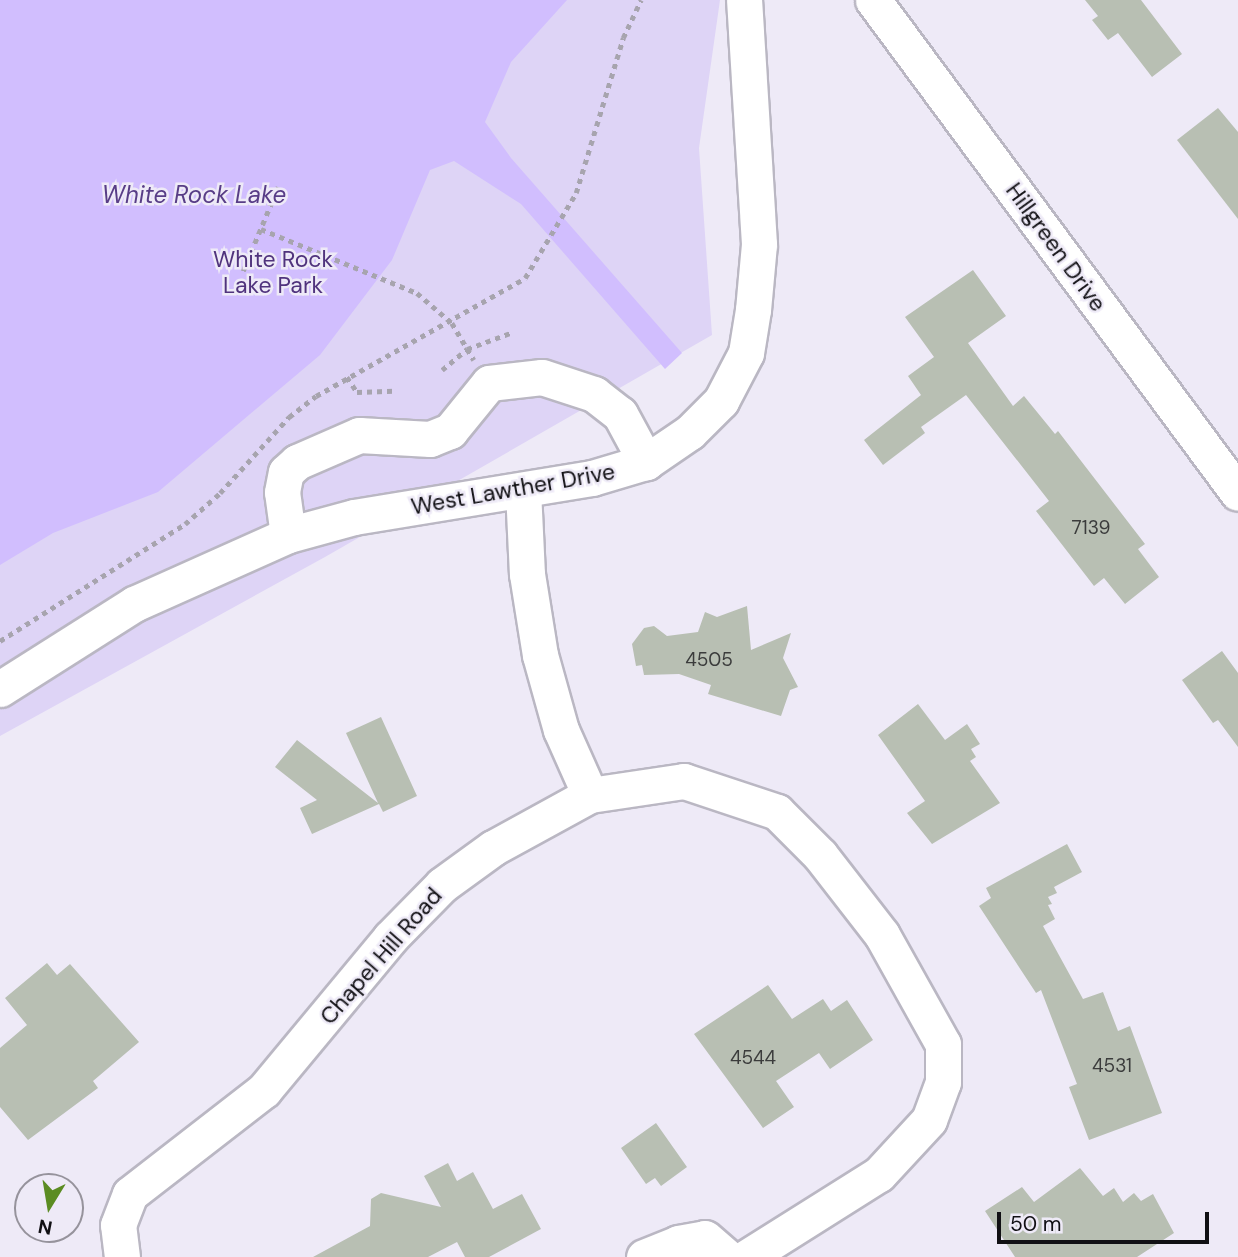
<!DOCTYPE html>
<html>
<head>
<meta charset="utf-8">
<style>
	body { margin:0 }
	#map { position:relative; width:1238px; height:1257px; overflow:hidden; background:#eeeaf7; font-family:"DM Sans",sans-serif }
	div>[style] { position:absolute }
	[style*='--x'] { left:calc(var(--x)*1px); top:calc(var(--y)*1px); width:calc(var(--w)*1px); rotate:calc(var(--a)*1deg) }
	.green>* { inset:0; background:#ded4f6 }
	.water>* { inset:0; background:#d1befe }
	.building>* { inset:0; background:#b8bfb3 }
	.path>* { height:4.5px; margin-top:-2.25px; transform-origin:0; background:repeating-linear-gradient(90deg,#a7a4ae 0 5px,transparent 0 10px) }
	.roads { filter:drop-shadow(2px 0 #bab7c3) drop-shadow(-2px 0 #bab7c3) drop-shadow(0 2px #bab7c3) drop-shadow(0 -2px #bab7c3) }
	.minor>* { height:35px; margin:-17.5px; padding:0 17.5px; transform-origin:17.5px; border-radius:17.5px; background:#fff }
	span { translate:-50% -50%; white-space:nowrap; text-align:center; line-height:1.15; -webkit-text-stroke:5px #eeeaf7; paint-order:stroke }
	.number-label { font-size:19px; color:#3b3c3c }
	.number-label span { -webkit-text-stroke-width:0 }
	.street-label { font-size:23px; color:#111014 }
	.park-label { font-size:23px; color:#50337d }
	.water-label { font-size:24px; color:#583d87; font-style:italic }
	.north { position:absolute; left:14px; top:1173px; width:70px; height:70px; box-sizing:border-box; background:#eeeaf7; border:2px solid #96939c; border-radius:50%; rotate:191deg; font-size:19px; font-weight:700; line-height:28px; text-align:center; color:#111014 }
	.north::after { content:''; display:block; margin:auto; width:24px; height:32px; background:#5b8c22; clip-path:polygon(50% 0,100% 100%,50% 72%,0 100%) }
	.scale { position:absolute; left:997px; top:1212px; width:212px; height:32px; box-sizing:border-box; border:4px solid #111014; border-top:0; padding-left:9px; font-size:21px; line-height:24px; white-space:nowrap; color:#111014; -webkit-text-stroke:5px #eeeaf7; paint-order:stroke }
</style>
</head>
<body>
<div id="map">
	<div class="green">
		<i style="clip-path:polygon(0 0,720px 0,699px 148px,712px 335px,325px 557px,0 736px)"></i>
	</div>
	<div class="water">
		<i style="clip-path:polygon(0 0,567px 0,511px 62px,485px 122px,511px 158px,682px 353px,665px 369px,521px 204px,454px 161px,430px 170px,392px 260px,320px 355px,158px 492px,53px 533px,0 565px)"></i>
	</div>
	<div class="building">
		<i style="clip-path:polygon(1085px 0,1141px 0,1182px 54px,1152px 77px,1118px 33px,1108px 40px,1092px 20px,1098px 16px)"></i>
		<i style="clip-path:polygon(1218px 108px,1238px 132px,1238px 219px,1177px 140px)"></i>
		<i style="clip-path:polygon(973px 270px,1006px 316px,968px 343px,1013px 406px,1024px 396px,1055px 434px,1058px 431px,1145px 544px,1138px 549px,1159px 577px,1125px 604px,1104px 578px,1094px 586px,1036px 511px,1049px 501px,966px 395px,921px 427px,925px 433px,883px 465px,864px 440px,921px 395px,908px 376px,934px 357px,905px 317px)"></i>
		<i style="clip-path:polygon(747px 606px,751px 650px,791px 633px,783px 658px,798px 687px,790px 690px,781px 716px,708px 694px,711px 685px,679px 674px,644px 675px,642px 665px,636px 666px,632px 644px,644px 628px,654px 626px,667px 636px,698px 632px,705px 612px,717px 617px)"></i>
		<i style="clip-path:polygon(1222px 651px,1238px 673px,1238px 747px,1218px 720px,1213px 723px,1182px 680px)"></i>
		<i style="clip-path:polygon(918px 704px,945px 740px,967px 724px,980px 744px,971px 749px,976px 757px,970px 761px,1000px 803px,932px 844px,907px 813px,925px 801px,878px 735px)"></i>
		<i style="clip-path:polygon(381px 717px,417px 796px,383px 812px,379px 804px,312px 834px,300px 808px,317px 800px,275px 767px,297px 740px,378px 803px,346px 733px)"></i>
		<i style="clip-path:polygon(1067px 844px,1082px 872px,1054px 887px,1057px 893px,1048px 897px,1052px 904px,1048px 905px,1055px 919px,1043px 926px,1083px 999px,1103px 992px,1118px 1031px,1130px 1026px,1162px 1113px,1089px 1140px,1069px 1087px,1077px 1084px,1041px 990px,1036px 993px,979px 906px,991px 898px,986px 888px)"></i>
		<i style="clip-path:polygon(47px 963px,57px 975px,70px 964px,139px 1042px,93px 1081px,98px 1088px,28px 1140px,0 1107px,0 1048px,27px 1025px,5px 998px)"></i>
		<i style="clip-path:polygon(768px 985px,792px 1019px,823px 999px,831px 1011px,847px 1000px,873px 1040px,830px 1069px,819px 1053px,776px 1081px,794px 1107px,763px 1128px,694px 1034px)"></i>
		<i style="clip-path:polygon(656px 1123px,687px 1167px,661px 1186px,655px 1178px,646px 1184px,621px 1148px)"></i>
		<i style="clip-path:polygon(448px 1163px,457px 1181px,473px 1172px,493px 1209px,522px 1194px,541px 1229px,489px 1257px,465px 1257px,457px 1242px,428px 1257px,313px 1257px,370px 1226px,371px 1199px,381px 1193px,441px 1207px,424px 1176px)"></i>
		<i style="clip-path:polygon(1080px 1168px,1103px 1196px,1114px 1188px,1123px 1202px,1134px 1193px,1141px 1201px,1153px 1194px,1174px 1233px,1137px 1257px,1015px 1257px,985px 1211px,1022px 1187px,1034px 1202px)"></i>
	</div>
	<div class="path">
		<i style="--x:261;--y:229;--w:169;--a:22.3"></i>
		<i style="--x:417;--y:293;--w:46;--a:40.6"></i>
		<i style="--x:452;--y:323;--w:43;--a:59.3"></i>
		<i style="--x:243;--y:271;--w:91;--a:-67.4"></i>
		<i style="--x:442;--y:370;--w:33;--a:-40"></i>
		<i style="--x:467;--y:349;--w:49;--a:-20.3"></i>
		<i style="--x:347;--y:377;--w:18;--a:56"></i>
		<i style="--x:357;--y:392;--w:37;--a:-2"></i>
		<i style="--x:0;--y:641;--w:219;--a:-32.3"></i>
		<i style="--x:185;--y:524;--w:47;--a:-41.5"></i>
		<i style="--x:220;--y:493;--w:103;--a:-47.8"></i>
		<i style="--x:289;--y:417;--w:34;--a:-38"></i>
		<i style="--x:316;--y:396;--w:240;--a:-29.4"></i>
		<i style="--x:525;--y:278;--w:99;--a:-59"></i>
		<i style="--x:576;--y:193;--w:162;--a:-73.1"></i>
		<i style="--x:623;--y:38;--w:42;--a:-64.7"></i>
	</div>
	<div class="roads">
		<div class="minor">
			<i style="--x:873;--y:0;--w:613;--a:53.49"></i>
			<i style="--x:523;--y:490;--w:84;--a:87.3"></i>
			<i style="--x:527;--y:574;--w:82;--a:80.9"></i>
			<i style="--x:540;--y:655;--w:78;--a:74.4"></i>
			<i style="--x:561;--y:730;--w:71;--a:66"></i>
			<i style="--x:288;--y:535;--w:43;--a:-97.9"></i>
			<i style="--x:282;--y:492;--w:20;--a:-79"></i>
			<i style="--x:286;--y:472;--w:15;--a:-42"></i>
			<i style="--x:297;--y:462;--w:68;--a:-23.5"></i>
			<i style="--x:359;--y:435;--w:71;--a:3.2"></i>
			<i style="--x:430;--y:439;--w:22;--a:-22"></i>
			<i style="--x:450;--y:431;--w:62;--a:-50.9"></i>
			<i style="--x:489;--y:383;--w:53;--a:-6.5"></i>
			<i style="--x:542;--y:377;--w:55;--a:18.1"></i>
			<i style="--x:594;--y:394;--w:33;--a:38"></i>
			<i style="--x:620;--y:414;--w:55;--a:61.6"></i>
			<i style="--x:0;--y:689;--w:159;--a:-32.4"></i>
			<i style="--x:134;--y:604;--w:169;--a:-24.1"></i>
			<i style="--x:288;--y:535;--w:68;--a:-15.3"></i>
			<i style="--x:354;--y:517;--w:241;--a:-9.3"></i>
			<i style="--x:592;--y:478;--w:56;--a:-16.5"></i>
			<i style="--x:646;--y:462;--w:53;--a:-34.3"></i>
			<i style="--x:690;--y:432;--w:44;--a:-45"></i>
			<i style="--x:721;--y:401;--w:54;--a:-62.5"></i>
			<i style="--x:746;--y:353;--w:44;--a:-80.8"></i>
			<i style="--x:753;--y:310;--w:66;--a:-84.8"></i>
			<i style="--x:759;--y:244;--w:244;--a:-93.5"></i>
			<i style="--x:122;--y:1257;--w:32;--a:-97"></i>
			<i style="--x:118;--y:1225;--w:33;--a:-69"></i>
			<i style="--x:130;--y:1194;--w:170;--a:-37.8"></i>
			<i style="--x:264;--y:1090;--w:197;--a:-50.3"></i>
			<i style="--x:390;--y:938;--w:74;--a:-45.5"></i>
			<i style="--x:442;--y:885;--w:63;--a:-36"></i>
			<i style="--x:493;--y:848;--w:111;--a:-28.7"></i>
			<i style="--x:590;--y:795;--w:95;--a:-8.5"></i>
			<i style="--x:684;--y:781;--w:98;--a:18.4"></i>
			<i style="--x:777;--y:812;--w:61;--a:45"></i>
			<i style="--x:820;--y:855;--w:101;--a:52.2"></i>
			<i style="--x:882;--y:935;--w:125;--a:60.8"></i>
			<i style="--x:943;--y:1044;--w:38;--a:90"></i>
			<i style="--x:943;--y:1082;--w:40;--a:110.2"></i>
			<i style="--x:929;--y:1120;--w:74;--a:132.8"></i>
			<i style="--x:879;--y:1174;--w:156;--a:147.8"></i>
			<i style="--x:644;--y:1257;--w:37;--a:-22"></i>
			<i style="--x:678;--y:1243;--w:27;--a:-10"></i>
			<i style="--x:705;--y:1238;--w:29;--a:41"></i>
		</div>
	</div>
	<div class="number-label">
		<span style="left:1091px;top:528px">7139</span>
		<span style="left:709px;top:660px">4505</span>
		<span style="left:753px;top:1058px">4544</span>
		<span style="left:1112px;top:1066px">4531</span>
	</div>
	<div class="street-label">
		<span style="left:1056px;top:247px;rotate:54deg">Hillgreen Drive</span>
		<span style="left:513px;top:489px;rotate:-10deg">West Lawther Drive</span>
		<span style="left:381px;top:956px;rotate:-49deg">Chapel Hill Road</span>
	</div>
	<div class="park-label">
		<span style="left:273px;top:272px">White Rock<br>Lake Park</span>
	</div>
	<div class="water-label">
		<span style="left:194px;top:195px">White Rock Lake</span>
	</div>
	<div class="north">N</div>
	<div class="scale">50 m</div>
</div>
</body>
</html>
